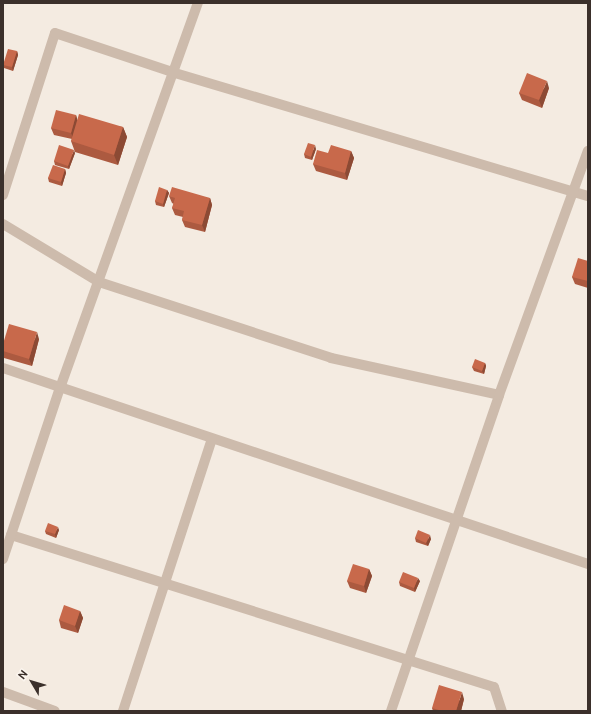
<!DOCTYPE html>
<html>
<head>
<meta charset="utf-8">
<style>
	body { margin:0 }
	#map { position:relative; width:591px; height:714px; overflow:hidden; background:#f4ebe1; font-family:Ubuntu,sans-serif }
	div>[style] { position:absolute }
	[style*='--x'] { left:calc(var(--x)*1px); top:calc(var(--y)*1px); width:calc(var(--w)*1px); rotate:calc(var(--a)*1deg) }
	.minor>* { height:10px; margin:-5px; padding:0 5px; transform-origin:5px; border-radius:5px; background:#cdbbac }
	.wall>* { inset:0; background:#ac5a40 }
	.shaded-wall>* { inset:0; background:#8c4a34 }
	.building>* { inset:0; background:#c8694b }
	span { translate:-50% -50%; white-space:nowrap; text-align:center; line-height:1.15; -webkit-text-stroke:3.5px #fbf5ee; paint-order:stroke }
	.frame { position:absolute; inset:0; border:4px solid #3b302b; pointer-events:none }
	.north { position:absolute; left:12px; top:662px; width:40px; height:40px; -webkit-text-stroke:3px #fbf5ee; paint-order:stroke; rotate:308deg; font-size:11px; font-weight:700; line-height:16px; text-align:center; color:#3b302b }
	.north::after { content:''; display:block; margin:auto; width:14px; height:18px; background:#3b302b; clip-path:polygon(50% 0,100% 100%,50% 72%,0 100%) }
</style>
</head>
<body>
<div id="map">
	<div class="minor">
		<i style="--x:3;--y:195;--w:170;--a:-72.2"></i>
		<i style="--x:55;--y:33;--w:126;--a:18.4"></i>
		<i style="--x:175;--y:73;--w:431;--a:16.6"></i>
		<i style="--x:3;--y:224;--w:112;--a:31.1"></i>
		<i style="--x:99;--y:282;--w:244;--a:18.1"></i>
		<i style="--x:331;--y:358;--w:172;--a:12.4"></i>
		<i style="--x:3;--y:368;--w:617;--a:18.52"></i>
		<i style="--x:11;--y:535;--w:506;--a:17.47"></i>
		<i style="--x:494;--y:687;--w:25;--a:72"></i>
		<i style="--x:3;--y:559;--w:180;--a:-71.6"></i>
		<i style="--x:60;--y:388;--w:409;--a:-70.3"></i>
		<i style="--x:3;--y:692;--w:55;--a:20.1"></i>
		<i style="--x:123;--y:711;--w:286;--a:-71.9"></i>
		<i style="--x:391;--y:711;--w:334;--a:-71.1"></i>
		<i style="--x:499;--y:395;--w:260;--a:-70"></i>
	</div>
	<div class="wall">
		<i style="clip-path:polygon(17px 51px,18px 55px,13px 71px,4px 68px,3px 65px)"></i>
		<i style="clip-path:polygon(549px 88px,542px 108px,522px 100px,519px 93px)"></i>
		<i style="clip-path:polygon(76px 115px,77px 120px,123px 127px,127px 137px,118px 165px,75px 152px,71px 141px,72px 139px,54px 135px,51px 128px)"></i>
		<i style="clip-path:polygon(316px 149px,312px 160px,305px 158px,304px 154px)"></i>
		<i style="clip-path:polygon(351px 151px,354px 158px,347px 180px,316px 171px,313px 164px,328px 153px)"></i>
		<i style="clip-path:polygon(75px 153px,69px 169px,55px 165px,54px 161px)"></i>
		<i style="clip-path:polygon(65px 169px,66px 173px,62px 186px,49px 182px,48px 178px)"></i>
		<i style="clip-path:polygon(167px 190px,169px 193px,164px 207px,156px 205px,155px 201px)"></i>
		<i style="clip-path:polygon(169px 196px,210px 198px,212px 205px,205px 232px,185px 227px,182px 220px,183px 217px,175px 215px,172px 208px,174px 204px,172px 203px)"></i>
		<i style="clip-path:polygon(588px 261px,588px 288px,575px 284px,572px 277px)"></i>
		<i style="clip-path:polygon(39px 339px,32px 366px,4px 358px,3px 355px,3px 344px)"></i>
		<i style="clip-path:polygon(485px 363px,486px 366px,484px 374px,474px 371px,472px 367px)"></i>
		<i style="clip-path:polygon(59px 530px,56px 538px,46px 534px,45px 531px)"></i>
		<i style="clip-path:polygon(415px 538px,431px 539px,428px 546px,416px 542px)"></i>
		<i style="clip-path:polygon(369px 569px,372px 576px,366px 593px,350px 588px,347px 581px)"></i>
		<i style="clip-path:polygon(420px 581px,415px 592px,400px 586px,399px 582px)"></i>
		<i style="clip-path:polygon(80px 611px,83px 618px,78px 633px,61px 628px,59px 620px)"></i>
		<i style="clip-path:polygon(464px 699px,461px 711px,433px 711px,432px 708px)"></i>
	</div>
	<div class="shaded-wall">
		<i style="clip-path:polygon(17px 51px,18px 55px,13px 71px,12px 67px)"></i>
		<i style="clip-path:polygon(547px 81px,549px 88px,542px 108px,539px 100px)"></i>
		<i style="clip-path:polygon(76px 115px,78px 122px,74px 140px,71px 133px)"></i>
		<i style="clip-path:polygon(123px 127px,127px 137px,118px 165px,114px 155px)"></i>
		<i style="clip-path:polygon(315px 145px,316px 149px,312px 160px,311px 157px)"></i>
		<i style="clip-path:polygon(74px 150px,75px 153px,69px 169px,68px 166px)"></i>
		<i style="clip-path:polygon(351px 151px,354px 158px,347px 180px,345px 173px)"></i>
		<i style="clip-path:polygon(65px 169px,66px 173px,62px 186px,61px 182px)"></i>
		<i style="clip-path:polygon(167px 190px,169px 193px,164px 207px,163px 204px)"></i>
		<i style="clip-path:polygon(210px 198px,212px 205px,205px 232px,202px 225px)"></i>
		<i style="clip-path:polygon(37px 332px,39px 339px,32px 366px,29px 359px)"></i>
		<i style="clip-path:polygon(485px 363px,486px 366px,484px 374px,482px 371px)"></i>
		<i style="clip-path:polygon(58px 527px,59px 530px,56px 538px,55px 534px)"></i>
		<i style="clip-path:polygon(430px 535px,431px 539px,428px 546px,426px 543px)"></i>
		<i style="clip-path:polygon(369px 569px,372px 576px,366px 593px,364px 586px)"></i>
		<i style="clip-path:polygon(418px 578px,420px 581px,415px 592px,414px 588px)"></i>
		<i style="clip-path:polygon(80px 611px,83px 618px,78px 633px,75px 626px)"></i>
		<i style="clip-path:polygon(462px 692px,464px 699px,461px 711px,456px 711px)"></i>
	</div>
	<div class="building">
		<i style="clip-path:polygon(8px 49px,17px 51px,12px 67px,3px 65px)"></i>
		<i style="clip-path:polygon(527px 73px,547px 81px,539px 100px,519px 93px)"></i>
		<i style="clip-path:polygon(56px 110px,76px 115px,71px 133px,51px 128px)"></i>
		<i style="clip-path:polygon(79px 114px,123px 127px,114px 155px,71px 141px)"></i>
		<i style="clip-path:polygon(308px 143px,315px 145px,311px 157px,304px 154px)"></i>
		<i style="clip-path:polygon(59px 145px,74px 150px,68px 166px,54px 161px)"></i>
		<i style="clip-path:polygon(331px 145px,351px 151px,345px 173px,313px 164px,317px 150px,328px 153px)"></i>
		<i style="clip-path:polygon(53px 165px,65px 169px,61px 182px,48px 178px)"></i>
		<i style="clip-path:polygon(159px 187px,167px 190px,163px 204px,155px 201px)"></i>
		<i style="clip-path:polygon(172px 187px,210px 198px,202px 225px,182px 220px,184px 211px,172px 208px,175px 198px,169px 196px)"></i>
		<i style="clip-path:polygon(578px 258px,588px 261px,588px 281px,572px 277px)"></i>
		<i style="clip-path:polygon(9px 324px,37px 332px,29px 359px,3px 351px,3px 344px)"></i>
		<i style="clip-path:polygon(475px 359px,485px 363px,482px 371px,472px 367px)"></i>
		<i style="clip-path:polygon(48px 523px,58px 527px,55px 534px,45px 531px)"></i>
		<i style="clip-path:polygon(418px 530px,430px 535px,426px 543px,415px 538px)"></i>
		<i style="clip-path:polygon(353px 564px,369px 569px,364px 586px,347px 581px)"></i>
		<i style="clip-path:polygon(403px 572px,418px 578px,414px 588px,399px 582px)"></i>
		<i style="clip-path:polygon(64px 605px,80px 611px,75px 626px,59px 620px)"></i>
		<i style="clip-path:polygon(439px 685px,462px 692px,456px 711px,442px 711px,432px 708px)"></i>
	</div>
	<div class="frame"></div>
	<div class="north">N</div>
</div>
</body>
</html>
